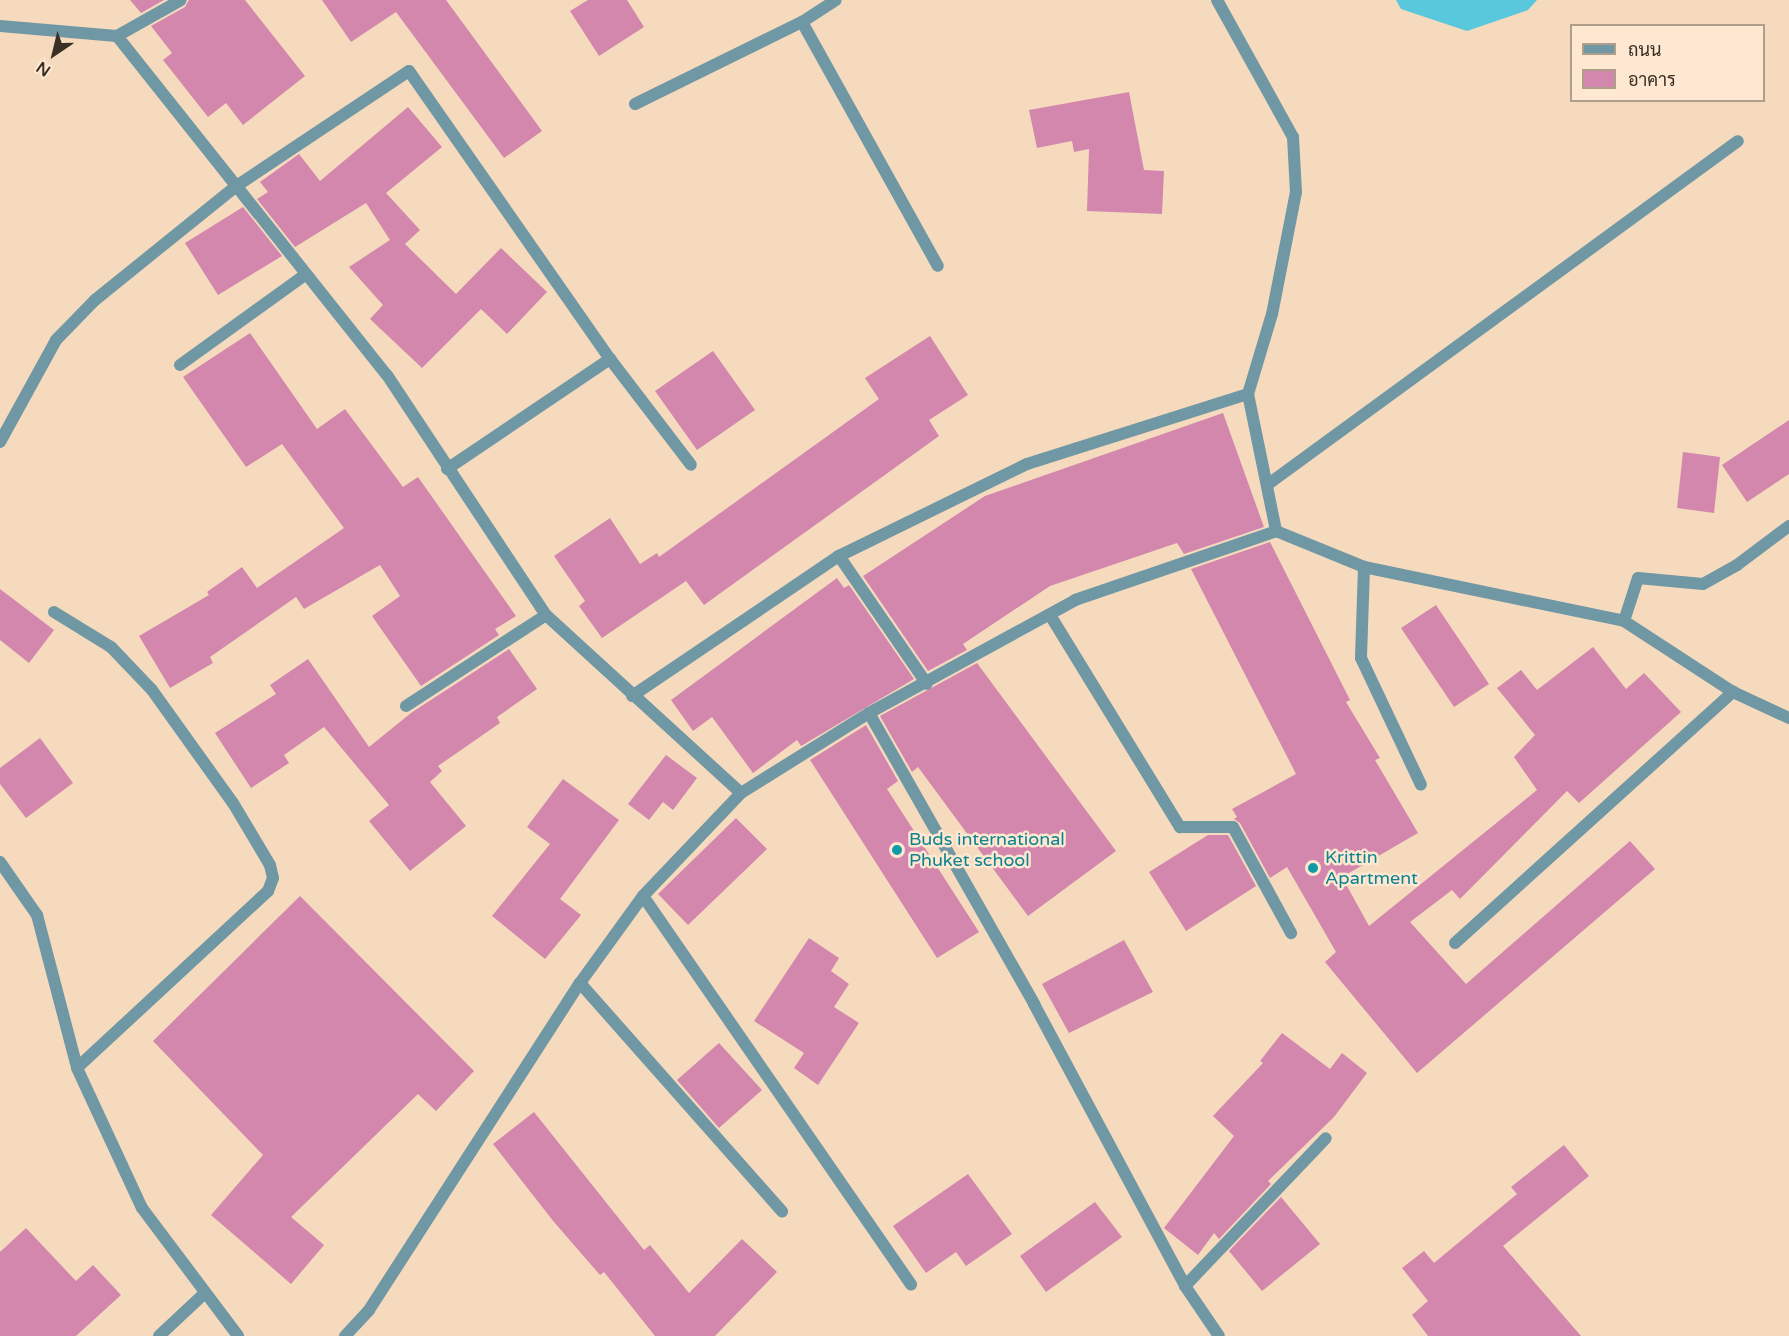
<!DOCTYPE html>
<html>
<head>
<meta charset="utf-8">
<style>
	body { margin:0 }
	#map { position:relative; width:1789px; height:1336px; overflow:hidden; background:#f5dabe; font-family:"Varela Round",Sarabun,sans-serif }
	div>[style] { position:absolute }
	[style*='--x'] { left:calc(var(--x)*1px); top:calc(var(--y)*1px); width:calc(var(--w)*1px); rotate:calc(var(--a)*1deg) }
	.water>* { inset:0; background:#5ac8dc }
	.building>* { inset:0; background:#d387ad }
	.service>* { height:12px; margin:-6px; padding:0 6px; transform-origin:6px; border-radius:6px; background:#7097a4 }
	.minor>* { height:12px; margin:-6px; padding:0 6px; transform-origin:6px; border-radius:6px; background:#7097a4 }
	.dots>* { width:16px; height:16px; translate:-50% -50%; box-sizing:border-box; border:3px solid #fee8d1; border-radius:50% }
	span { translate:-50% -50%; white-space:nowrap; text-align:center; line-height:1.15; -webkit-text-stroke:5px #fee8d1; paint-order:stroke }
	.culture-label { font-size:18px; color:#0d838f }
	.left { translate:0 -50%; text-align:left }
	.legend { position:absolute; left:1570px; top:24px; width:195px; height:78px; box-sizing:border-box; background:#fee8d1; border:2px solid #af9e8c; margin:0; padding:8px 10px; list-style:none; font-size:18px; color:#392f24 }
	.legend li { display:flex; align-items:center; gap:12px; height:30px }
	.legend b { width:30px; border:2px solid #af9e8c }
	.north { position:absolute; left:24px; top:24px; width:60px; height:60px; -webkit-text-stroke:4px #fee8d1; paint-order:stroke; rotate:215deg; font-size:16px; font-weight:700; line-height:24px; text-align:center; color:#392f24 }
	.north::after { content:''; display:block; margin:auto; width:21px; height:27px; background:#392f24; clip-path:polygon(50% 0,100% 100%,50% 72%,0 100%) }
</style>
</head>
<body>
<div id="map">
	<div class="water">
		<i style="clip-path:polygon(1396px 0,1537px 0,1528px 10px,1467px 31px,1401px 9px)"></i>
	</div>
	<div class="building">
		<i style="clip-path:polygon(130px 0,164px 0,141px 13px)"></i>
		<i style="clip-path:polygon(189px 0,245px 0,305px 76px,243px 125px,226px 103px,208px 117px,163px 60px,172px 53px,151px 26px,185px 7px)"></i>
		<i style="clip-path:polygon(322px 0,446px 0,542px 131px,504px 158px,396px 12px,351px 42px)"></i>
		<i style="clip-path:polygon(588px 0,627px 0,644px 27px,599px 56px,570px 11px)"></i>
		<i style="clip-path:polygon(1129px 92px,1144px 170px,1164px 171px,1162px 214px,1087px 211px,1089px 149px,1074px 152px,1072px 141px,1037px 148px,1029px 110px)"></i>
		<i style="clip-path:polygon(408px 107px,442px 147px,386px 193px,420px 230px,405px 244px,456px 294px,501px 248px,547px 292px,507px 334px,481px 309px,422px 368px,370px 319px,383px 305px,349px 267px,390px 240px,366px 203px,295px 247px,257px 199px,268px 192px,260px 182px,299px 154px,320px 181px)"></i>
		<i style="clip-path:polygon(243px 207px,282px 256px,218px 295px,185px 243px)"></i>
		<i style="clip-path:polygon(250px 333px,317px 429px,345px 409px,403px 487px,418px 477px,516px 616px,495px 629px,499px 635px,421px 686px,372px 616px,400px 596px,380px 565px,304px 609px,296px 597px,210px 657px,213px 663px,170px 688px,139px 636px,209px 595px,207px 592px,242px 567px,257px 588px,344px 528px,282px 444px,246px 467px,183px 377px)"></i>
		<i style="clip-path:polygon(930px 336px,968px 395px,929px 420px,939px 436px,704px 605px,686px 581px,602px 638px,579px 606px,585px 601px,554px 556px,610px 518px,640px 564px,657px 553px,659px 557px,879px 399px,865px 378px)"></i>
		<i style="clip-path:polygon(713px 351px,755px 410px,697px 450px,655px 391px)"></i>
		<i style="clip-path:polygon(1223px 413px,1264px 527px,1184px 554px,1177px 543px,1050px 586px,963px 644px,967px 650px,928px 671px,863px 576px,985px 496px)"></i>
		<i style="clip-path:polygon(1789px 420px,1789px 474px,1747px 502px,1722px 465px)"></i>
		<i style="clip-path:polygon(1683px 452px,1720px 457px,1714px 513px,1677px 508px)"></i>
		<i style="clip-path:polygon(1270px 542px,1350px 700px,1346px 702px,1380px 758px,1375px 760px,1418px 833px,1342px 877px,1369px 926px,1537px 790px,1514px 757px,1535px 735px,1497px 688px,1521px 670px,1537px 690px,1593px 647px,1626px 689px,1644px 673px,1681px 712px,1579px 803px,1567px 791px,1460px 899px,1452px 890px,1410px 922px,1466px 984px,1630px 841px,1655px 869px,1417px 1073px,1325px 962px,1336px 952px,1287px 867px,1270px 878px,1240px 823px,1234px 819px,1237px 817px,1232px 809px,1296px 774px,1191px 569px)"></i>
		<i style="clip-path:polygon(837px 578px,844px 588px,849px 585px,914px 679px,801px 746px,797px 740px,753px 773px,712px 717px,693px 731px,671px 700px)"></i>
		<i style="clip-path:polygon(0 589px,54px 630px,29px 663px,0 640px)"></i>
		<i style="clip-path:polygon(1436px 605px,1489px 684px,1454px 707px,1401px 628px)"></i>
		<i style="clip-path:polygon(509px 649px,537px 689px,497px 717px,500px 723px,438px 766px,442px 771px,430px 782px,466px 826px,410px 871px,369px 821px,389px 805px,324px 727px,284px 755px,289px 763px,251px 788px,215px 733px,276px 694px,270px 685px,308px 659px,369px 747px,411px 713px)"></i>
		<i style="clip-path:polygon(977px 663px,1116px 851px,1028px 916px,918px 767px,912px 772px,880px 716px)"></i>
		<i style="clip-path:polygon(866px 725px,898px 781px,887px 789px,979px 932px,937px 958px,810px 760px)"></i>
		<i style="clip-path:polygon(40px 738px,73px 783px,26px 818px,0 784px,0 768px)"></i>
		<i style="clip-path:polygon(666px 755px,697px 778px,673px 810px,663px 802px,649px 820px,628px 804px)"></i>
		<i style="clip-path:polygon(563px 779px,619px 820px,560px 899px,581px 915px,545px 959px,492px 916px,550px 844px,527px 827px)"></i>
		<i style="clip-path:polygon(736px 818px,767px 849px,688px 925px,658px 894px)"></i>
		<i style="clip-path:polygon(1208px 835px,1228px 835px,1256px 886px,1186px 931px,1149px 872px)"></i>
		<i style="clip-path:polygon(300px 896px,474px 1071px,436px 1111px,418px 1094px,291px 1217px,324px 1245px,291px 1284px,211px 1215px,263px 1155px,153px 1041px)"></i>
		<i style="clip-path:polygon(809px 938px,839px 958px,831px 971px,849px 984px,834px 1007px,859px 1023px,818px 1085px,794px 1068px,804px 1053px,754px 1021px)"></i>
		<i style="clip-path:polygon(1124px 940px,1153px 992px,1069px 1033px,1042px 984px)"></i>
		<i style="clip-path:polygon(1282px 1033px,1330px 1069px,1342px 1053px,1367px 1073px,1334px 1117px,1268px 1181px,1271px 1184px,1219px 1239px,1214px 1233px,1198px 1255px,1164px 1228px,1234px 1136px,1213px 1116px,1263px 1063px,1260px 1061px)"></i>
		<i style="clip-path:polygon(719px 1043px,762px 1090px,719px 1128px,677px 1080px)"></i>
		<i style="clip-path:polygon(534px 1112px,644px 1250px,650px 1245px,689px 1293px,742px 1239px,777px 1272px,715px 1336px,655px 1336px,604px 1272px,600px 1275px,554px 1222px,493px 1144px)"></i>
		<i style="clip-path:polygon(1564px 1145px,1589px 1176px,1503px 1246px,1581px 1336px,1428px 1336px,1412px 1315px,1428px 1301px,1402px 1268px,1424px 1251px,1434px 1263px,1517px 1194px,1511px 1187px)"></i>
		<i style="clip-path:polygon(968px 1174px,1012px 1234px,966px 1266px,956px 1252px,926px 1273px,893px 1226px)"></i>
		<i style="clip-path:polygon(1281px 1197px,1320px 1244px,1262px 1291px,1229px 1251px)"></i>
		<i style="clip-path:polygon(1095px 1202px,1122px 1237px,1046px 1292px,1020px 1256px)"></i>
		<i style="clip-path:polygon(26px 1228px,76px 1281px,93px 1265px,121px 1295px,76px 1336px,0 1336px,0 1252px)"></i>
	</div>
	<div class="service">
		<i style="--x:802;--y:22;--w:279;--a:60.9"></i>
		<i style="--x:635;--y:104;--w:186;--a:-26.2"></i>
		<i style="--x:802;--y:22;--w:40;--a:-32.9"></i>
		<i style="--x:406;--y:706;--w:167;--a:-33"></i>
		<i style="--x:159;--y:1336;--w:63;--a:-43.1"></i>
	</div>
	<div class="minor">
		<i style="--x:1217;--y:0;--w:157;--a:61"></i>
		<i style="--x:1293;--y:137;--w:55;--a:86.9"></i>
		<i style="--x:1296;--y:192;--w:124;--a:101.1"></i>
		<i style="--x:1272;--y:314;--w:84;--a:106.7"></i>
		<i style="--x:1248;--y:394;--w:140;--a:78.4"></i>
		<i style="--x:0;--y:26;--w:117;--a:4.9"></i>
		<i style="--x:117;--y:36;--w:433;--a:51.5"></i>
		<i style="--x:387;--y:375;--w:288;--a:56.5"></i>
		<i style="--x:546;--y:615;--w:264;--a:42.4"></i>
		<i style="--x:117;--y:36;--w:73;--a:-29.4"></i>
		<i style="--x:180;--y:365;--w:155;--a:-35.8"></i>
		<i style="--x:0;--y:442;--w:116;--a:-61.2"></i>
		<i style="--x:56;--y:340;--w:56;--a:-45.7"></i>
		<i style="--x:95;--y:300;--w:180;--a:-38.9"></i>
		<i style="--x:235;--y:187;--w:209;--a:-33.7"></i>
		<i style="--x:409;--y:71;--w:351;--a:55.1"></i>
		<i style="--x:610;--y:359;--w:133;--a:52.6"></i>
		<i style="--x:447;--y:469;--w:197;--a:-34"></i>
		<i style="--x:1267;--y:485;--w:583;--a:-36.14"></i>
		<i style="--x:839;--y:556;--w:155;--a:55.5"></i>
		<i style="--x:1364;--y:567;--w:91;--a:91.9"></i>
		<i style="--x:1361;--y:658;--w:140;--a:64.7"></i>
		<i style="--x:54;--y:612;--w:67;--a:31.6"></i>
		<i style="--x:111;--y:647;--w:59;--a:46.4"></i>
		<i style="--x:152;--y:690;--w:139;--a:54.4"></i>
		<i style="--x:233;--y:803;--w:72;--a:59.2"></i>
		<i style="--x:270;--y:865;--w:13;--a:77"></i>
		<i style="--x:273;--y:878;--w:14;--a:111"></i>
		<i style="--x:268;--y:891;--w:260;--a:137.2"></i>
		<i style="--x:1050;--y:615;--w:249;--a:58.5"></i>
		<i style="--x:1180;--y:827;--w:53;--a:0"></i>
		<i style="--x:1233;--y:827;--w:121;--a:61.3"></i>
		<i style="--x:1624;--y:621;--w:45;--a:-72"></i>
		<i style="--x:1638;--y:578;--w:65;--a:5.3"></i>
		<i style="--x:1703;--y:584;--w:39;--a:-29"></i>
		<i style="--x:1737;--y:565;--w:65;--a:-36.9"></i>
		<i style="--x:632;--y:696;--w:250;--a:-34.1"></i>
		<i style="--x:839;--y:556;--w:209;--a:-26.1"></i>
		<i style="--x:1027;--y:464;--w:232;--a:-17.6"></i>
		<i style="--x:869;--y:713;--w:335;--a:60.4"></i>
		<i style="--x:1034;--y:1004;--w:320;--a:61.8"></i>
		<i style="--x:1185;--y:1286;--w:60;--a:55.8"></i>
		<i style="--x:0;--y:862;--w:65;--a:55.1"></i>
		<i style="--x:37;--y:915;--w:158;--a:75.3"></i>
		<i style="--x:77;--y:1068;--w:154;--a:65.1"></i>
		<i style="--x:142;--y:1208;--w:160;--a:53.1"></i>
		<i style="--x:643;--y:896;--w:472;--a:55.4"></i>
		<i style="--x:1455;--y:943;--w:375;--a:-42.1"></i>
		<i style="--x:580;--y:983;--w:305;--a:48.5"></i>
		<i style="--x:1185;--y:1286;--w:204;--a:-46.4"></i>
		<i style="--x:345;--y:1336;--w:35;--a:-47"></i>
		<i style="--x:369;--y:1310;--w:389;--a:-57.2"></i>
		<i style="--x:580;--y:983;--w:107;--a:-54.1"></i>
		<i style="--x:643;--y:896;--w:142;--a:-46.4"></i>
		<i style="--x:741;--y:793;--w:151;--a:-32"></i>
		<i style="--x:869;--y:713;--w:235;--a:-28.7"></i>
		<i style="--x:1075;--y:600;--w:213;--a:-18.9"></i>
		<i style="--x:1276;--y:531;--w:95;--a:22.2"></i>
		<i style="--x:1364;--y:567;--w:266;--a:11.7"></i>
		<i style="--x:1624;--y:621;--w:130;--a:33.1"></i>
		<i style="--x:1733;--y:692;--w:62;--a:24.9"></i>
	</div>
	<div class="dots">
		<i style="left:897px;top:850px;background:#0f9aa8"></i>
		<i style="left:1313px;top:868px;background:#0f9aa8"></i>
	</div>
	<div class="culture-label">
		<span class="left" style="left:909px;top:850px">Buds international<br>Phuket school</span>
		<span class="left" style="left:1325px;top:868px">Krittin<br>Apartment</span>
	</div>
	<ul class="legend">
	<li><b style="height:8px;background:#7097a4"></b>ถนน</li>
	<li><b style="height:16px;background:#d387ad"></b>อาคาร</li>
	</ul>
	<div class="north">N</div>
</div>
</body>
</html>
